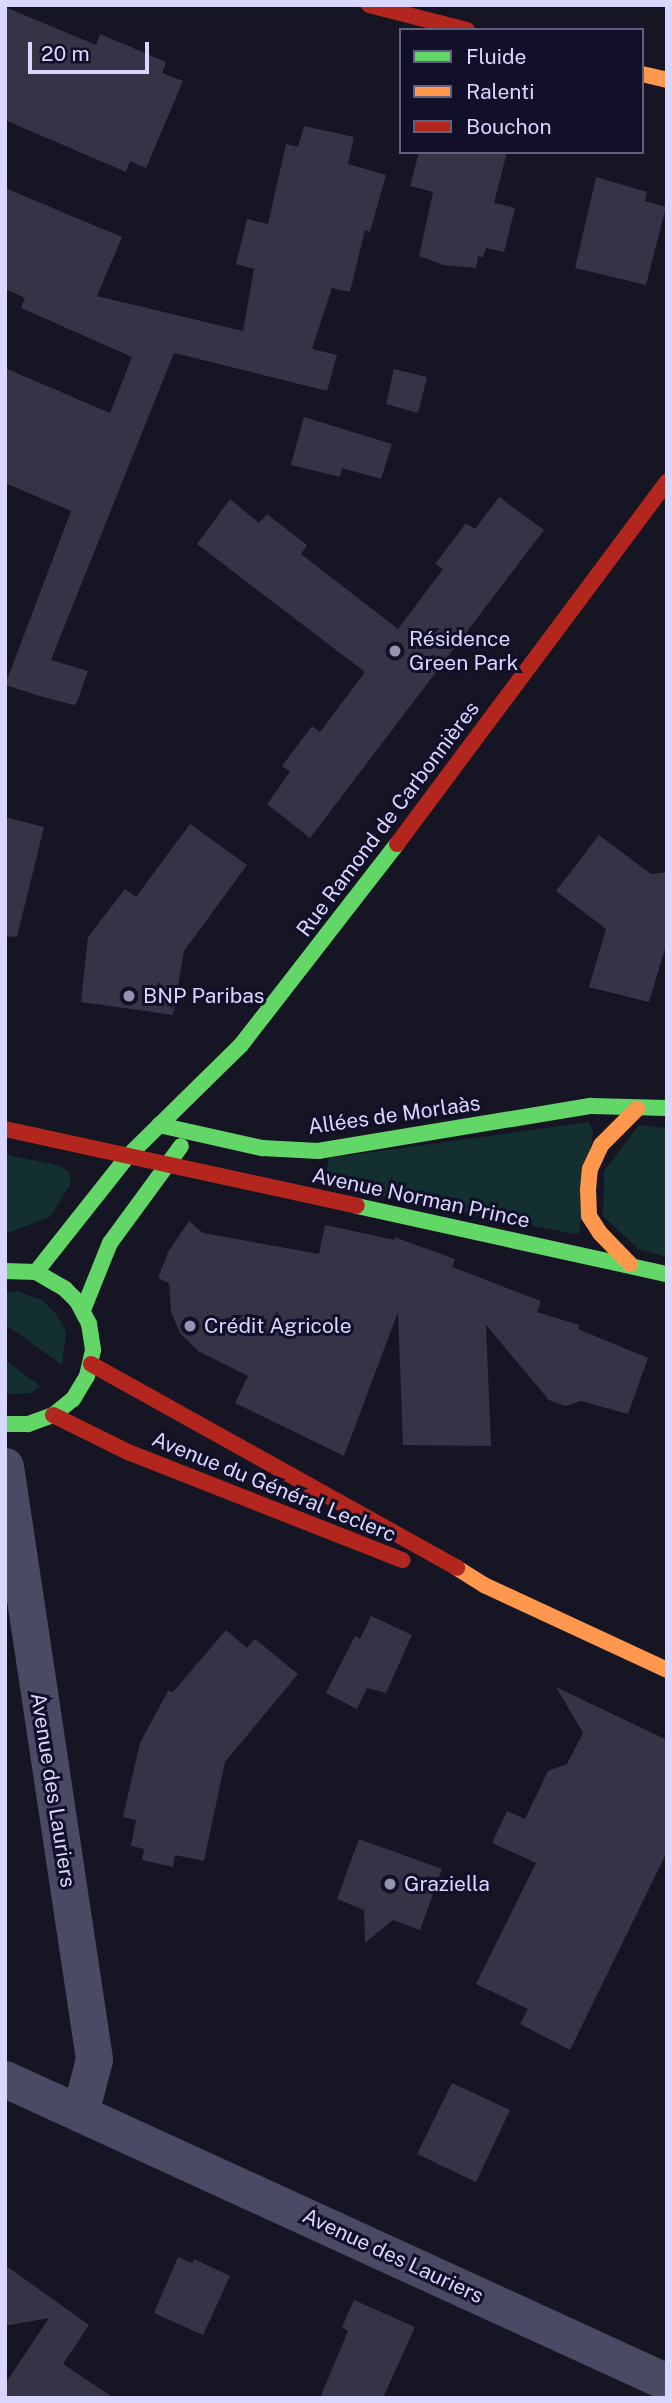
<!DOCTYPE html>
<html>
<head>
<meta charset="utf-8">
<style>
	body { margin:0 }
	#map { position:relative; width:672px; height:2403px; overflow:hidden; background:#161523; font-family:"Public Sans",sans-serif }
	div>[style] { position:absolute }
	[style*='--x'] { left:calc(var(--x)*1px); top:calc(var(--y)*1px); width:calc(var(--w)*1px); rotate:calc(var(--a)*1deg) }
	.green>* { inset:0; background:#132f2f }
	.building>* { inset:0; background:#353345 }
	.street>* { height:37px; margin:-18.5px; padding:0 18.5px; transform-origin:18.5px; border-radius:18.5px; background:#4a4a64 }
	.fast>* { height:16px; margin:-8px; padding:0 8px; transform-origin:8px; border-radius:8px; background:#63d668 }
	.slow>* { height:16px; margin:-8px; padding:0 8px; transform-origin:8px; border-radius:8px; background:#ff974d }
	.jam>* { height:16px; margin:-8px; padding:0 8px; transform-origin:8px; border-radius:8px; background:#b3261e }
	.dots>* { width:19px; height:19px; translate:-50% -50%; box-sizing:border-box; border:4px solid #120f29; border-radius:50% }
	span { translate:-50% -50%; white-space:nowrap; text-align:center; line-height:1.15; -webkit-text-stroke:6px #120f29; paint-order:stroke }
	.poi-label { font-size:21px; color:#dad7ff }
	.left { translate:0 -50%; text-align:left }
	.street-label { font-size:21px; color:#dad7ff }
	.frame { position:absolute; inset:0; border:7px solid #dad7ff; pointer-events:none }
	.legend { position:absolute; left:399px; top:28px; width:245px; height:126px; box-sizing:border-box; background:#120f29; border:2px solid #625f7f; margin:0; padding:9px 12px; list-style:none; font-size:21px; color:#dad7ff }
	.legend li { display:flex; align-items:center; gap:14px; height:35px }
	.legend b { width:35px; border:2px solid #625f7f }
	.scale { position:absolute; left:28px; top:42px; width:121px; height:32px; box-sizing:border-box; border:4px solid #dad7ff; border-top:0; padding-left:9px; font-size:21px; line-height:24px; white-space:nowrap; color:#dad7ff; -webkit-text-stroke:5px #120f29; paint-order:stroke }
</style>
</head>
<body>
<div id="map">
	<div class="green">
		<i style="clip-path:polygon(589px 1122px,593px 1131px,579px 1233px,574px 1234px,324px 1185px,329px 1158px)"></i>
		<i style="clip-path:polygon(639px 1125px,667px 1128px,667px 1257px,638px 1249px,603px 1216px,604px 1171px)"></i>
		<i style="clip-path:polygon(5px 1154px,60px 1166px,69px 1172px,71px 1183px,50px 1217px,5px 1234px)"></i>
		<i style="clip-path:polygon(16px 1291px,42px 1300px,56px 1314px,66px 1332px,62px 1365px,5px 1324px,5px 1293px)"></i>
		<i style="clip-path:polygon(5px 1360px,40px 1386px,31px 1393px,5px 1394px)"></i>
	</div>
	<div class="building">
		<i style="clip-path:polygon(5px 7px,96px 45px,100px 34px,166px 62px,162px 73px,183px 81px,146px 168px,130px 161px,126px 172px,5px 120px)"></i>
		<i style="clip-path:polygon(304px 126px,354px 137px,348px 164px,386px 175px,370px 232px,365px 230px,350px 292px,332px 288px,312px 349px,337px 355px,327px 391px,174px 353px,51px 660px,88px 671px,77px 702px,74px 705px,43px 697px,5px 685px,71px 511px,5px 483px,5px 368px,110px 413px,132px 357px,21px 308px,25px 298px,5px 289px,5px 188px,122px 237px,97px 296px,243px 331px,254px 269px,236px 264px,247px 219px,268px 224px,286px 144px,298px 147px)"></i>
		<i style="clip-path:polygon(419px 152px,507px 152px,494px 203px,515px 208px,504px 252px,486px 248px,483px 257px,478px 256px,476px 268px,443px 265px,419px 256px,433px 192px,410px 186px)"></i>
		<i style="clip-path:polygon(596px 177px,647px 192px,645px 201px,666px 207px,646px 285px,575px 268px)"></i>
		<i style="clip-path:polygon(394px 369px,427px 377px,418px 413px,386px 404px)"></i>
		<i style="clip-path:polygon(304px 417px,392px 444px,381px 479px,342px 468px,340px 477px,291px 465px)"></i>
		<i style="clip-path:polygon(499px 497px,544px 530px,310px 838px,267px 804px,290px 772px,282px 766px,312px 726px,320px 732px,365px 672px,197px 544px,230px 499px,259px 523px,267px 514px,307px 545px,301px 554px,398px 629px,443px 569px,435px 564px,466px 523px,475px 529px)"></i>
		<i style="clip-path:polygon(5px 817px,44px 827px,17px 937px,5px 936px)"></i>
		<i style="clip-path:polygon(190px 824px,247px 865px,184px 951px,173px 1015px,81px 1002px,88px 937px,125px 889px,136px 897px)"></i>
		<i style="clip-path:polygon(599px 835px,651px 874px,667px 872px,667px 942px,649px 1002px,589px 987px,606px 929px,556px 891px)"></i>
		<i style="clip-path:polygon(189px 1221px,203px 1233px,319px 1254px,325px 1225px,395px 1240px,394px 1237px,455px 1259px,452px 1267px,541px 1301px,537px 1312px,579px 1325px,578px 1329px,648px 1358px,628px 1414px,581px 1401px,565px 1406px,549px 1400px,486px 1325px,491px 1446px,403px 1445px,398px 1312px,344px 1456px,235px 1403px,248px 1376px,198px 1351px,180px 1333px,171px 1312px,169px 1283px,158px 1278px,168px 1252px)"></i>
		<i style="clip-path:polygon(371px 1616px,412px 1635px,386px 1693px,367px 1688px,357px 1709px,326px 1693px,355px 1636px,360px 1639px)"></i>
		<i style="clip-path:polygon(226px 1630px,247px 1648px,255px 1639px,298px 1674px,225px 1762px,204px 1861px,175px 1855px,173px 1867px,142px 1860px,144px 1849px,131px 1846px,136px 1820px,123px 1817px,140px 1743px,168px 1691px,173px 1692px)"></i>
		<i style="clip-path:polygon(556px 1687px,667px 1740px,667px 1852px,570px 2050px,520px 2024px,528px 2009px,476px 1984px,536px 1863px,492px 1843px,507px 1811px,525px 1819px,548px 1771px,567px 1764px,583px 1733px)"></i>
		<i style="clip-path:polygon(359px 1839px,442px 1869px,420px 1930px,393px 1920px,365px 1943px,364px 1910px,337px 1899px)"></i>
		<i style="clip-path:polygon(452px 2083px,510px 2110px,476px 2182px,417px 2154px)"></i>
		<i style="clip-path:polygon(178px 2257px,192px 2263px,194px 2259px,230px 2276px,203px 2335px,154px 2313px)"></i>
		<i style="clip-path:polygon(5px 2265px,89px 2325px,63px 2364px,114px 2398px,5px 2398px,5px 2384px,49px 2318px,5px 2326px)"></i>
		<i style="clip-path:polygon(354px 2300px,415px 2327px,383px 2398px,320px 2398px,348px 2331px,342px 2327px)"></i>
	</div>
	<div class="street">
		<i style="--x:5;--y:1466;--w:600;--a:81.46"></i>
		<i style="--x:94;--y:2059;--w:56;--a:104.5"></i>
		<i style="--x:5;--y:2079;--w:728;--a:24.59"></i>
	</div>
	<div class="fast">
		<i style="--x:159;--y:1125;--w:106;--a:12.6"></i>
		<i style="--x:262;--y:1148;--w:56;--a:3.1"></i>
		<i style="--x:318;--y:1151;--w:277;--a:-9.4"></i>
		<i style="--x:591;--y:1106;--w:76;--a:1.5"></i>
		<i style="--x:357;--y:1206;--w:317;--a:12.4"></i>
		<i style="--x:5;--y:1271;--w:31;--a:2"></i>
		<i style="--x:36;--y:1272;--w:34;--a:30"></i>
		<i style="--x:65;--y:1289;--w:17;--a:45"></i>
		<i style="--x:77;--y:1301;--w:26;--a:62"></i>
		<i style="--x:89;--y:1324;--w:26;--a:81"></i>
		<i style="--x:93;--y:1350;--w:27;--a:103"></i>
		<i style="--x:87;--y:1376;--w:27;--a:121"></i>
		<i style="--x:73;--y:1399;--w:26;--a:141"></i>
		<i style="--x:53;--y:1415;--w:27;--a:160"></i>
		<i style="--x:28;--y:1424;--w:23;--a:180"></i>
		<i style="--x:36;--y:1272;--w:148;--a:-51.6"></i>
		<i style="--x:128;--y:1156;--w:158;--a:-44.5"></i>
		<i style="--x:241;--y:1045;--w:254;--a:-52.2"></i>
		<i style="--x:83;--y:1310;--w:72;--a:-68.1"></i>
		<i style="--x:110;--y:1243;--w:120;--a:-53.8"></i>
	</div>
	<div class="slow">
		<i style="--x:642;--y:74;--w:26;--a:13"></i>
		<i style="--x:630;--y:1264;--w:43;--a:-134.1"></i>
		<i style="--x:600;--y:1233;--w:20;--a:-123"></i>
		<i style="--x:589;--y:1216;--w:26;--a:-92"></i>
		<i style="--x:588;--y:1190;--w:21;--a:-85"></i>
		<i style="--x:590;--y:1169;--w:26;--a:-65"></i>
		<i style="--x:601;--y:1145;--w:51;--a:-45"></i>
		<i style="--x:457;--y:1568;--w:32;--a:32"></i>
		<i style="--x:484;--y:1585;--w:202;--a:24.9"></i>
	</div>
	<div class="jam">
		<i style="--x:369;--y:5;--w:101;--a:14.3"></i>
		<i style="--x:397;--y:844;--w:452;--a:-53.3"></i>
		<i style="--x:5;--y:1129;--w:360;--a:12.3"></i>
		<i style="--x:91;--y:1364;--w:419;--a:29.1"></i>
		<i style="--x:53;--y:1415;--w:84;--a:26.3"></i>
		<i style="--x:128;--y:1452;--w:295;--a:21.5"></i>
	</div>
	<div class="dots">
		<i style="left:395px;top:651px;background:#9593b2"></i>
		<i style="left:129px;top:996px;background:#9593b2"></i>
		<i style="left:190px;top:1326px;background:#9593b2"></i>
		<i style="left:390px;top:1884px;background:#9593b2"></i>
	</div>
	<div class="poi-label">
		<span class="left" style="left:409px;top:651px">Résidence<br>Green Park</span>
		<span class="left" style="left:143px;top:996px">BNP Paribas</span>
		<span class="left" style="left:204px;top:1326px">Crédit Agricole</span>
		<span class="left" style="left:404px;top:1884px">Graziella</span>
	</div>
	<div class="street-label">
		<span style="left:388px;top:819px;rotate:-53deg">Rue Ramond de Carbonnières</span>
		<span style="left:394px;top:1115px;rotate:-8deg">Allées de Morlaàs</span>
		<span style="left:421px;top:1198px;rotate:12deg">Avenue Norman Prince</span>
		<span style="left:274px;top:1487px;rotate:22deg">Avenue du Général Leclerc</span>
		<span style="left:53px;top:1790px;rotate:81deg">Avenue des Lauriers</span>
		<span style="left:393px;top:2256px;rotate:25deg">Avenue des Lauriers</span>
	</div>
	<div class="frame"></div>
	<ul class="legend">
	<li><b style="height:9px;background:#63d668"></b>Fluide</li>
	<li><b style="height:9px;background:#ff974d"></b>Ralenti</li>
	<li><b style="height:9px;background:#b3261e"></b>Bouchon</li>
	</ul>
	<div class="scale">20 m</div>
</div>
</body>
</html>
